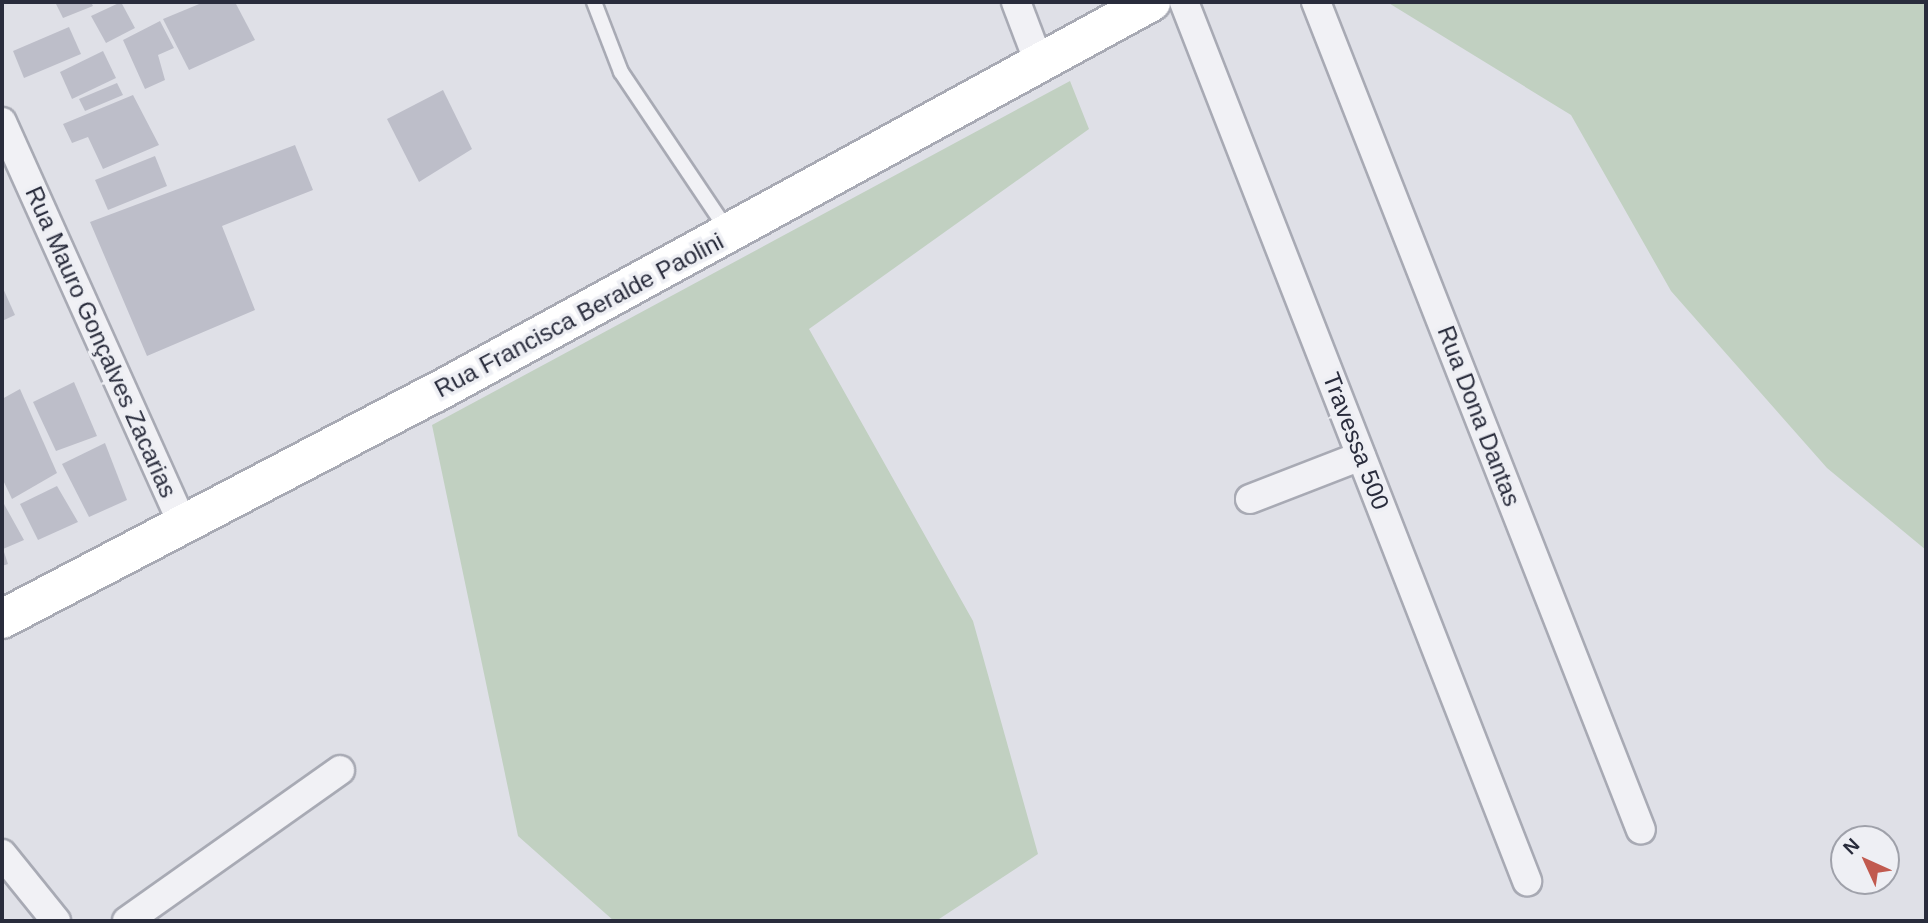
<!DOCTYPE html>
<html>
<head>
<meta charset="utf-8">
<style>
	body { margin:0 }
	#map { position:relative; width:1928px; height:923px; overflow:hidden; background:#dfe0e7; font-family:Arial,sans-serif }
	div>[style] { position:absolute }
	[style*='--x'] { left:calc(var(--x)*1px); top:calc(var(--y)*1px); width:calc(var(--w)*1px); rotate:calc(var(--a)*1deg) }
	.green>* { inset:0; background:#c1d0c1 }
	.building>* { inset:0; background:#bdbec9 }
	.roads { filter:drop-shadow(2px 0 #a8aab4) drop-shadow(-2px 0 #a8aab4) drop-shadow(0 2px #a8aab4) drop-shadow(0 -2px #a8aab4) }
	.lane>* { height:14px; margin:-7px; padding:0 7px; transform-origin:7px; border-radius:7px; background:#f1f1f5 }
	.street>* { height:28px; margin:-14px; padding:0 14px; transform-origin:14px; border-radius:14px; background:#f1f1f5 }
	.secondary>* { height:38px; margin:-19px; padding:0 19px; transform-origin:19px; border-radius:19px; background:#fff }
	span { translate:-50% -50%; white-space:nowrap; text-align:center; line-height:1.15; -webkit-text-stroke:7px #eeeff4; paint-order:stroke }
	.street-label { font-size:24px; color:#292c3c }
	.frame { position:absolute; inset:0; border:4px solid #292c3c; pointer-events:none }
	.north { position:absolute; left:1830px; top:825px; width:70px; height:70px; box-sizing:border-box; background:#eeeff4; border:2px solid #9fa1aa; border-radius:50%; rotate:315deg; font-size:19px; font-weight:700; line-height:28px; text-align:center; color:#292c3c }
	.north::after { content:''; display:block; margin:auto; width:24px; height:32px; background:#c15a4f; clip-path:polygon(50% 0,100% 100%,50% 72%,0 100%) }
</style>
</head>
<body>
<div id="map">
	<div class="green">
		<i style="clip-path:polygon(1387px 2px,1926px 2px,1926px 550px,1827px 468px,1671px 291px,1571px 115px)"></i>
		<i style="clip-path:polygon(1070px 81px,1089px 129px,809px 329px,973px 621px,1038px 854px,936px 921px,614px 921px,518px 836px,432px 425px)"></i>
	</div>
	<div class="building">
		<i style="clip-path:polygon(55px 2px,91px 2px,93px 6px,63px 18px)"></i>
		<i style="clip-path:polygon(121px 2px,135px 28px,106px 43px,91px 16px)"></i>
		<i style="clip-path:polygon(204px 2px,235px 2px,255px 40px,189px 70px,163px 19px)"></i>
		<i style="clip-path:polygon(160px 21px,174px 48px,158px 55px,165px 80px,145px 89px,123px 40px)"></i>
		<i style="clip-path:polygon(69px 27px,81px 54px,24px 78px,13px 51px)"></i>
		<i style="clip-path:polygon(103px 51px,116px 78px,72px 99px,60px 72px)"></i>
		<i style="clip-path:polygon(117px 83px,123px 95px,85px 111px,79px 99px)"></i>
		<i style="clip-path:polygon(443px 90px,472px 149px,419px 182px,387px 119px)"></i>
		<i style="clip-path:polygon(133px 95px,159px 145px,103px 169px,88px 137px,72px 143px,63px 124px)"></i>
		<i style="clip-path:polygon(295px 145px,313px 190px,222px 226px,255px 310px,147px 356px,90px 222px)"></i>
		<i style="clip-path:polygon(155px 156px,167px 186px,108px 210px,95px 180px)"></i>
		<i style="clip-path:polygon(2px 286px,15px 315px,2px 321px)"></i>
		<i style="clip-path:polygon(74px 382px,97px 436px,56px 451px,33px 402px)"></i>
		<i style="clip-path:polygon(20px 389px,57px 473px,12px 499px,2px 478px,2px 399px)"></i>
		<i style="clip-path:polygon(105px 443px,127px 500px,89px 517px,62px 464px)"></i>
		<i style="clip-path:polygon(57px 486px,78px 522px,38px 540px,20px 504px)"></i>
		<i style="clip-path:polygon(4px 504px,24px 540px,3px 549px,8px 564px,2px 566px)"></i>
	</div>
	<div class="roads">
		<div class="lane">
			<i style="--x:594;--y:2;--w:75;--a:68.9"></i>
			<i style="--x:621;--y:72;--w:194;--a:56.1"></i>
		</div>
		<div class="street">
			<i style="--x:1016;--y:2;--w:62;--a:69.2"></i>
			<i style="--x:1184;--y:2;--w:944;--a:68.68"></i>
			<i style="--x:1316;--y:2;--w:889;--a:68.57"></i>
			<i style="--x:2;--y:122;--w:441;--a:65.8"></i>
			<i style="--x:1250;--y:499;--w:119;--a:-21.2"></i>
			<i style="--x:2;--y:854;--w:86;--a:51.1"></i>
			<i style="--x:127;--y:921;--w:261;--a:-35.3"></i>
		</div>
		<div class="secondary">
			<i style="--x:2;--y:619;--w:488;--a:-27.6"></i>
			<i style="--x:435;--y:393;--w:816;--a:-28.64"></i>
		</div>
	</div>
	<div class="street-label">
		<span style="left:579px;top:315px;rotate:-28deg">Rua Francisca Beralde Paolini</span>
		<span style="left:101px;top:342px;rotate:66deg">Rua Mauro Gonçalves Zacarias</span>
		<span style="left:1479px;top:416px;rotate:69deg">Rua Dona Dantas</span>
		<span style="left:1356px;top:441px;rotate:69deg">Travessa 500</span>
	</div>
	<div class="frame"></div>
	<div class="north">N</div>
</div>
</body>
</html>
